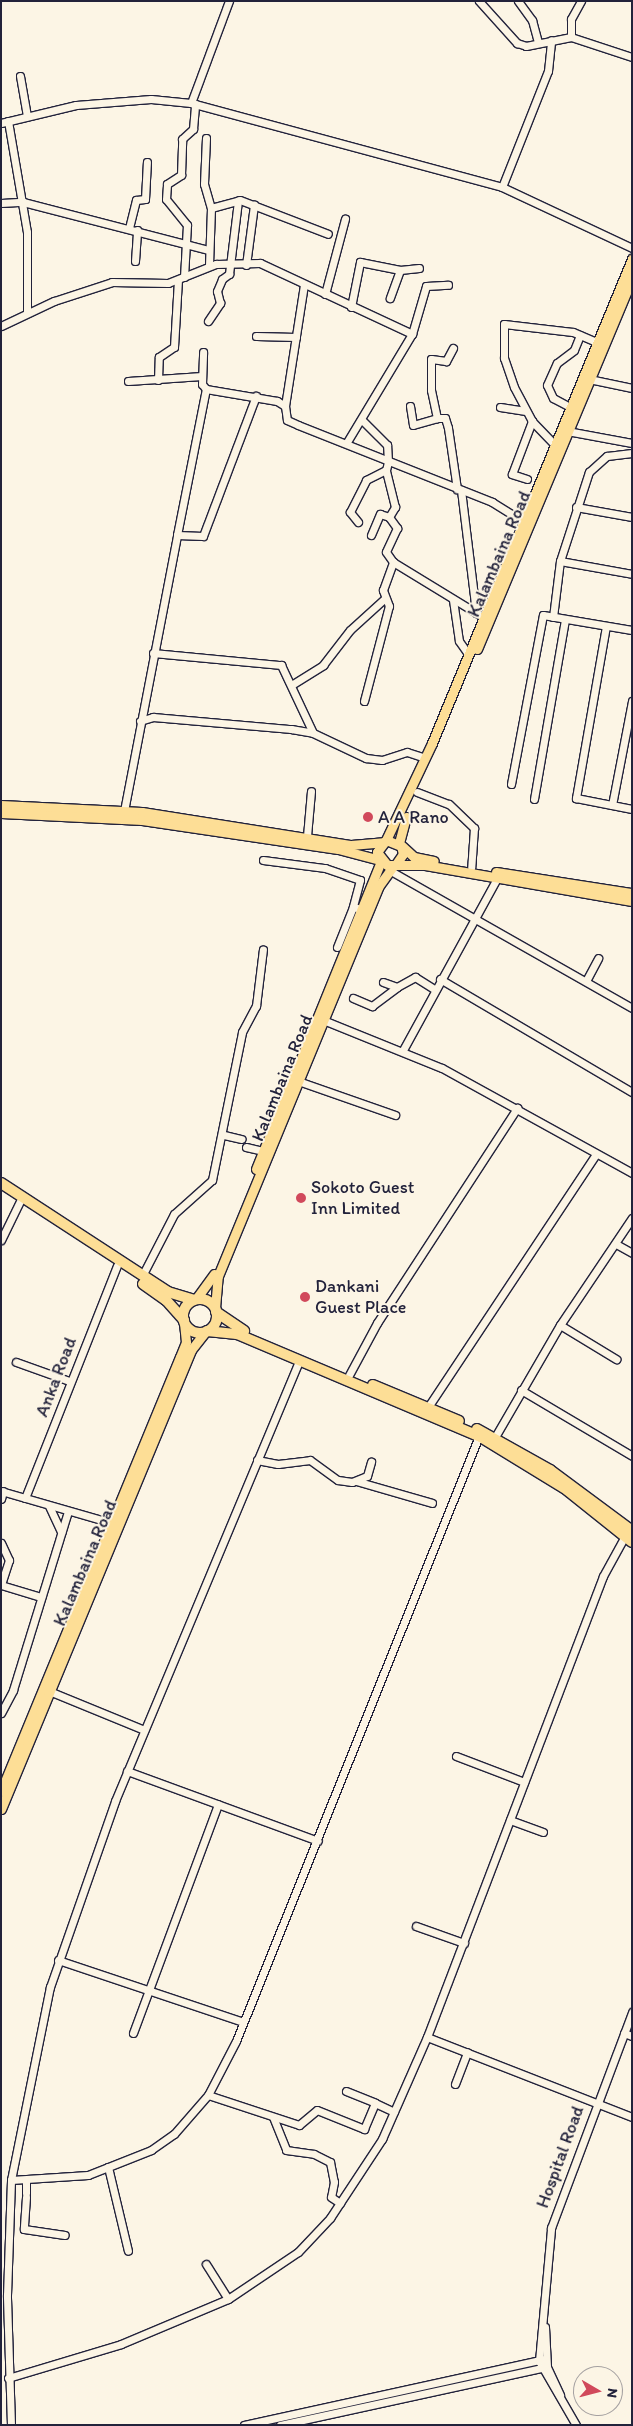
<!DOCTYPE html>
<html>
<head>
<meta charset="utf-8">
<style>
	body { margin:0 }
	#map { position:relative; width:633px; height:2426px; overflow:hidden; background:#fcf5e5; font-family:Itim,sans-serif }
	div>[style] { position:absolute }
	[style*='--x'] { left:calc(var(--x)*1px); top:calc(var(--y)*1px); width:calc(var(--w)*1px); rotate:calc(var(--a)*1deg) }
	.roads { filter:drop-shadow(1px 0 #22223b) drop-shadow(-1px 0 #22223b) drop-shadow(0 1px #22223b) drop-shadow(0 -1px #22223b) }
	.minor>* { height:7px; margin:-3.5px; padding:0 3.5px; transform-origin:3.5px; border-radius:3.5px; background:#fcf5e5 }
	.major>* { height:9px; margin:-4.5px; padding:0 4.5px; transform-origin:4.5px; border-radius:4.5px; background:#fdde96 }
	.highway>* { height:10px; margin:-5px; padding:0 5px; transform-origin:5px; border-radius:5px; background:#fdde96 }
	.highway>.ring { margin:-5px; padding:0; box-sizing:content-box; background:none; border:10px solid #fdde96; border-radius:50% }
	.dots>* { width:14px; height:14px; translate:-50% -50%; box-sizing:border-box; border:2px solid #fcf5e5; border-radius:50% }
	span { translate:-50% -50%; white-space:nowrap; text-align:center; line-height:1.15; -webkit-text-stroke:4px #fcf5e5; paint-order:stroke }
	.street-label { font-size:18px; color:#22223b }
	.poi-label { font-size:18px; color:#22223b }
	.left { translate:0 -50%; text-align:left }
	.frame { position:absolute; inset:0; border:2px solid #22223b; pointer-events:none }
	.north { position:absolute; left:573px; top:2366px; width:50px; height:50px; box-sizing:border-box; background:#fcf5e5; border:1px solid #a5a1a1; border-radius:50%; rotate:98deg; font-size:14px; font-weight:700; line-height:20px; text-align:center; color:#22223b }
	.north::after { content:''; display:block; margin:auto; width:18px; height:22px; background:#d1495b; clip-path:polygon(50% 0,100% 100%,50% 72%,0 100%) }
</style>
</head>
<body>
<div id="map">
	<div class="roads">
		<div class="minor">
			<i style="--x:479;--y:1;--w:57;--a:47.9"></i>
			<i style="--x:517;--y:43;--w:9;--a:18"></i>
			<i style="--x:526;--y:46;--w:46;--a:-11.3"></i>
			<i style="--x:571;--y:37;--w:64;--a:18.2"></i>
			<i style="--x:518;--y:1;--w:24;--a:54"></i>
			<i style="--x:532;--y:20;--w:23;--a:75"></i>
			<i style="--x:571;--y:37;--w:18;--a:-90"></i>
			<i style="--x:571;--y:19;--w:21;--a:-61"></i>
			<i style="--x:20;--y:76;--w:41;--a:80.1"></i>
			<i style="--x:191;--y:103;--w:109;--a:-69.6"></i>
			<i style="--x:8;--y:121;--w:113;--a:80.3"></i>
			<i style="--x:27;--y:232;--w:81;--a:90"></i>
			<i style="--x:1;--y:123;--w:77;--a:-13.5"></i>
			<i style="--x:76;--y:105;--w:75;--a:-4.6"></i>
			<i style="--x:151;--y:99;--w:40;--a:5.7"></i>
			<i style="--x:191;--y:103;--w:322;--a:15.1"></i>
			<i style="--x:502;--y:187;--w:144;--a:25.1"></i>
			<i style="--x:206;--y:138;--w:46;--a:92.5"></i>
			<i style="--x:204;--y:184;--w:25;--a:74"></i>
			<i style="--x:211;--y:208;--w:58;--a:92"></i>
			<i style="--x:502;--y:187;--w:125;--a:-68.4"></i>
			<i style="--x:548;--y:71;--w:31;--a:-84"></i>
			<i style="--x:1;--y:203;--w:22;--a:-3"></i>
			<i style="--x:23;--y:202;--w:192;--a:14.5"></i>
			<i style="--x:211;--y:208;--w:30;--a:-15"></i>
			<i style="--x:240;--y:200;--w:94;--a:21.1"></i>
			<i style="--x:129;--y:228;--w:29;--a:-76"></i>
			<i style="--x:136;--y:200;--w:9;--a:-6"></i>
			<i style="--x:145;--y:199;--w:37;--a:-87"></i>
			<i style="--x:135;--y:261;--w:31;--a:-86"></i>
			<i style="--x:246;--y:265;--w:61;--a:-82.4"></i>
			<i style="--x:400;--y:270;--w:19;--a:-6"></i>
			<i style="--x:184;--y:277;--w:52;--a:-86.7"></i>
			<i style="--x:187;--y:225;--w:33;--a:-129"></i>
			<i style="--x:166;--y:199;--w:15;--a:-86"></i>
			<i style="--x:167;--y:184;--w:17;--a:-33"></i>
			<i style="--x:181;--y:175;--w:36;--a:-88"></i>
			<i style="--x:182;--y:139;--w:15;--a:-42"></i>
			<i style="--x:193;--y:129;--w:25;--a:-85"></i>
			<i style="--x:325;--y:294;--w:78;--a:-75.1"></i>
			<i style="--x:351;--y:307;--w:46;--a:-78.7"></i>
			<i style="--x:360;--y:262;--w:41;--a:11.3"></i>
			<i style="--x:400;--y:270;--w:30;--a:110"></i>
			<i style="--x:208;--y:321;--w:22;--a:-56"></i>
			<i style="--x:220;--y:303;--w:12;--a:-104"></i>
			<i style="--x:217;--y:291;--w:13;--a:-67"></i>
			<i style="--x:222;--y:279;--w:9;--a:-36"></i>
			<i style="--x:229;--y:274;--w:74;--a:-83"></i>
			<i style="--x:1;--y:326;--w:59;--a:-25.3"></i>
			<i style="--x:54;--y:301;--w:61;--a:-18.1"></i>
			<i style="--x:112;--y:282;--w:56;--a:1"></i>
			<i style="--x:168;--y:283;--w:52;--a:-21.6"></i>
			<i style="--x:216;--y:264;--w:44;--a:-1.3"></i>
			<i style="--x:260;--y:263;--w:168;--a:25"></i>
			<i style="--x:256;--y:336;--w:40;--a:1.4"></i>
			<i style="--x:453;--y:348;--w:15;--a:118"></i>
			<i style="--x:446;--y:361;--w:15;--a:-172"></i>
			<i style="--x:431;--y:359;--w:31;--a:90"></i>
			<i style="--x:431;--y:390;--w:29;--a:78"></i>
			<i style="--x:437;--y:418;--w:8;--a:0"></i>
			<i style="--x:445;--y:418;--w:10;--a:73"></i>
			<i style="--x:448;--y:428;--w:62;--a:81.6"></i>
			<i style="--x:589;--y:379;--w:44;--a:11.8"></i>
			<i style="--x:158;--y:380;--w:23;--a:-88"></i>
			<i style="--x:159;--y:357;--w:18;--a:-34"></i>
			<i style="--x:174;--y:347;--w:67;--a:-86.6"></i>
			<i style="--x:128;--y:381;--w:74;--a:-3.9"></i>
			<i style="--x:206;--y:389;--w:72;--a:9.6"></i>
			<i style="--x:277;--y:401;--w:9;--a:32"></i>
			<i style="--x:285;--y:406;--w:14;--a:82"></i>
			<i style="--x:287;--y:420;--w:12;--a:24"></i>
			<i style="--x:298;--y:425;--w:209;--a:21.6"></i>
			<i style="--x:492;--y:502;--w:36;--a:32"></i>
			<i style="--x:285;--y:406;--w:122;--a:-81.1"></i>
			<i style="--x:410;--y:406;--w:19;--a:81"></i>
			<i style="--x:413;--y:425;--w:25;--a:-16"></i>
			<i style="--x:500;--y:407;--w:26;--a:9"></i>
			<i style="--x:570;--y:407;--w:19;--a:-152"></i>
			<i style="--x:553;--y:398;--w:14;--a:-115"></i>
			<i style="--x:547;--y:385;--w:24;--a:-66"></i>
			<i style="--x:557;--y:363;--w:21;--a:-37"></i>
			<i style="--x:574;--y:350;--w:16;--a:-68"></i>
			<i style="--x:567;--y:431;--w:66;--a:10.5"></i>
			<i style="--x:347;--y:442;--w:126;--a:-59"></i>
			<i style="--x:412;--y:334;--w:50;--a:-73.7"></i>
			<i style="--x:426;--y:286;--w:22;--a:-3"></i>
			<i style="--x:554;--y:444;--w:32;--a:-134"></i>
			<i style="--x:532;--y:421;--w:38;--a:-118"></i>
			<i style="--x:514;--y:387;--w:31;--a:-109"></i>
			<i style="--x:504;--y:358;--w:34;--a:-90"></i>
			<i style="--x:504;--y:324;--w:69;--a:6.6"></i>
			<i style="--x:573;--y:332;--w:26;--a:23"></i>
			<i style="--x:527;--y:479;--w:16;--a:-162"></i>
			<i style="--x:512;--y:474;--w:57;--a:-69.3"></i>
			<i style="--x:461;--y:490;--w:124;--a:83"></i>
			<i style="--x:576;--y:507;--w:57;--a:10.1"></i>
			<i style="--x:389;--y:517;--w:14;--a:54"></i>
			<i style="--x:397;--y:528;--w:26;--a:115"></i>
			<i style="--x:386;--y:552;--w:12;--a:55"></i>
			<i style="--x:393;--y:562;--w:105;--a:31.4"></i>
			<i style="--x:358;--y:522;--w:13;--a:-129"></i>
			<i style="--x:350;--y:512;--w:36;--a:-63"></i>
			<i style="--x:366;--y:480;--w:22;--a:-27"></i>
			<i style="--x:386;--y:470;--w:8;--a:-76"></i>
			<i style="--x:388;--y:462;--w:17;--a:-93"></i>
			<i style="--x:387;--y:445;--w:34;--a:-135"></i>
			<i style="--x:177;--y:535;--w:149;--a:-78.8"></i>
			<i style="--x:206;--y:389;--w:6;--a:-129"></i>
			<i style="--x:202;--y:384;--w:32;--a:-88"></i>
			<i style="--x:371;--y:535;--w:23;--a:-67"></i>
			<i style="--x:380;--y:514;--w:9;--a:18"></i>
			<i style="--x:389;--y:517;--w:12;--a:-59"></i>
			<i style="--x:395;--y:507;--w:38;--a:-104"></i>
			<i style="--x:560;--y:561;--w:73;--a:10.2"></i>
			<i style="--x:453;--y:600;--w:41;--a:81.7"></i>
			<i style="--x:459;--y:641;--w:16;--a:55"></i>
			<i style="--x:553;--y:617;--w:56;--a:-82.9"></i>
			<i style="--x:560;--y:561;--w:94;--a:-72"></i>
			<i style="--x:589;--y:472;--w:24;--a:-42"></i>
			<i style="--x:607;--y:456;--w:25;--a:-7"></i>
			<i style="--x:606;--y:626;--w:175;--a:99.9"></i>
			<i style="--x:576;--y:798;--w:57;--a:11.1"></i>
			<i style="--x:153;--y:653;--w:129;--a:5.4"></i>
			<i style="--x:281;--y:665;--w:75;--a:64.8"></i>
			<i style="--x:293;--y:684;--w:36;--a:-32"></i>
			<i style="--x:323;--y:665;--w:44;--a:-52.4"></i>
			<i style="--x:350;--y:630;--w:45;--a:-42.3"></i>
			<i style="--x:364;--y:701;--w:98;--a:-75.3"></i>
			<i style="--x:389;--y:606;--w:17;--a:-111"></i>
			<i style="--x:383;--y:590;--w:30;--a:-70"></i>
			<i style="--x:140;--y:721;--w:14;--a:-17"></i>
			<i style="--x:153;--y:717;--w:139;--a:5"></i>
			<i style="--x:291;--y:729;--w:22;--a:10"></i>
			<i style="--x:313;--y:733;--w:59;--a:25.3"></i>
			<i style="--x:366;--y:758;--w:16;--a:7"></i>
			<i style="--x:382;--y:760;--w:26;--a:-18"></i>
			<i style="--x:407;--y:752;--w:19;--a:18"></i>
			<i style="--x:511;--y:784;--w:172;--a:-79.3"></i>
			<i style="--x:543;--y:615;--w:90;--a:9.6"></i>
			<i style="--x:417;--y:792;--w:34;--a:21"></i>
			<i style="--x:449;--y:804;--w:35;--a:44"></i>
			<i style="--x:474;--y:828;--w:39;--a:94"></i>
			<i style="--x:534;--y:799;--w:182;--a:-80.2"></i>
			<i style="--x:612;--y:805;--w:106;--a:-79.1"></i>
			<i style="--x:124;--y:811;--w:281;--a:-79.1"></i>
			<i style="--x:177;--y:535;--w:26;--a:2"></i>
			<i style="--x:203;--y:536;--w:150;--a:-69.3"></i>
			<i style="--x:307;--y:836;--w:45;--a:-84.9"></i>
			<i style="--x:263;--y:860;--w:63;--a:7.4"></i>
			<i style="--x:325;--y:868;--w:37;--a:19"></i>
			<i style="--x:360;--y:880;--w:28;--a:105"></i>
			<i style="--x:353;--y:907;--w:8;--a:14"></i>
			<i style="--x:389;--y:870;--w:279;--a:29.6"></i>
			<i style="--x:337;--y:947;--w:43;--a:-68.2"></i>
			<i style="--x:440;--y:979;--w:223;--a:30.5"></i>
			<i style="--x:586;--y:981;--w:26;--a:-62"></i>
			<i style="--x:383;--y:982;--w:15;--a:20"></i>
			<i style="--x:397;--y:987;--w:21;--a:-29"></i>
			<i style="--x:415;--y:977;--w:22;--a:32"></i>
			<i style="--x:353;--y:998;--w:21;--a:23"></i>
			<i style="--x:372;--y:1006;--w:31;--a:-37"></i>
			<i style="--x:323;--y:1020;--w:128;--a:22"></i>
			<i style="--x:442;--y:1068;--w:217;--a:28.9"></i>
			<i style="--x:403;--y:1050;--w:196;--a:-61.3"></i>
			<i style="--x:298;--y:1081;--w:103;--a:19.3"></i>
			<i style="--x:224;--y:1135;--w:18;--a:13"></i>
			<i style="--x:246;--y:1147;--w:17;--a:13"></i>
			<i style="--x:1;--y:1240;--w:43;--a:-64"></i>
			<i style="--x:616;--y:1244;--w:18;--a:29"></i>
			<i style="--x:142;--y:1276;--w:70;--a:-62.7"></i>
			<i style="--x:174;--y:1214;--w:51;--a:-41.8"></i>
			<i style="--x:212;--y:1180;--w:151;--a:-78.5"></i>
			<i style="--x:242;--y:1032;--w:30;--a:-62"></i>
			<i style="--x:256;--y:1006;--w:57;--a:-83"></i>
			<i style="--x:560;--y:1325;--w:66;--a:31.3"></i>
			<i style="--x:16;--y:1362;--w:56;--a:19.7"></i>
			<i style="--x:349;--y:1375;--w:59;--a:-61.7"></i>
			<i style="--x:377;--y:1323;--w:257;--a:-56.9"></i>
			<i style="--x:521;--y:1390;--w:129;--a:30.7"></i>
			<i style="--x:428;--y:1407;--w:304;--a:-56.4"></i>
			<i style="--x:495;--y:1437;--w:129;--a:-59.9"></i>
			<i style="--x:560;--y:1325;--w:129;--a:-56.1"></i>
			<i style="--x:257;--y:1460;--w:21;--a:11"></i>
			<i style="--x:278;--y:1464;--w:32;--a:-7"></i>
			<i style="--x:310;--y:1460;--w:34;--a:36"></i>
			<i style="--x:338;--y:1480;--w:14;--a:8"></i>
			<i style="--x:352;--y:1482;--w:16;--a:-22"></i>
			<i style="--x:367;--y:1476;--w:15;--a:-74"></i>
			<i style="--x:356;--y:1481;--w:79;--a:16.1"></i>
			<i style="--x:1;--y:1491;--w:116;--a:16.1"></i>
			<i style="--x:25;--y:1498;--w:250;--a:-68.4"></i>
			<i style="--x:1;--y:1499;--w:8;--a:-76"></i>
			<i style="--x:49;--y:1506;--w:29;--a:65"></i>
			<i style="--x:1;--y:1543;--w:19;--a:65"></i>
			<i style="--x:9;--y:1560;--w:26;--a:108"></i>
			<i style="--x:1;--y:1585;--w:42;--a:16.7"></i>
			<i style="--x:49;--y:1691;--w:103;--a:22.3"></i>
			<i style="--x:1;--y:1713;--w:26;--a:-62"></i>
			<i style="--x:13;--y:1690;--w:187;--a:-72.9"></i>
			<i style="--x:456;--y:1756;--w:73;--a:20.9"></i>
			<i style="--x:127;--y:1771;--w:203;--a:20.1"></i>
			<i style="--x:510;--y:1820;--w:35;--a:20"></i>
			<i style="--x:416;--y:1926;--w:51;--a:19.5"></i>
			<i style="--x:58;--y:1960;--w:195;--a:18.5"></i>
			<i style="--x:133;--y:2033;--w:244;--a:-69.6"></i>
			<i style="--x:624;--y:2033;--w:9;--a:21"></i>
			<i style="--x:427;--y:2037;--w:220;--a:21.3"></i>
			<i style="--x:455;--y:2084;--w:34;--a:-69"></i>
			<i style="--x:346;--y:2091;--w:31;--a:22"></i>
			<i style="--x:208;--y:2095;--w:96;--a:18.2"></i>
			<i style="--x:299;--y:2125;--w:23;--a:-40"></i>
			<i style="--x:317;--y:2110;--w:51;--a:22"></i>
			<i style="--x:364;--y:2129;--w:28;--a:-67"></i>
			<i style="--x:375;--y:2103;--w:21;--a:25"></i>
			<i style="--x:273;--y:2117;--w:35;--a:68"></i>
			<i style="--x:286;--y:2150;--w:28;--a:8"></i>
			<i style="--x:314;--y:2154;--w:18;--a:27"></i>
			<i style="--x:330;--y:2162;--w:20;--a:79"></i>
			<i style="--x:334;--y:2182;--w:15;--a:101"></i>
			<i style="--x:331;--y:2197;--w:11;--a:34"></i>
			<i style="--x:108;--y:2167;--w:86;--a:76.6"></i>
			<i style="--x:11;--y:2180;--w:77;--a:-3.7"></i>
			<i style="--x:88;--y:2175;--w:68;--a:-21.6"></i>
			<i style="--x:151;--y:2150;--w:28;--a:-35"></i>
			<i style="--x:174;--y:2134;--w:52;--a:-48.9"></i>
			<i style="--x:208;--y:2095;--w:61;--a:-62.6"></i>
			<i style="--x:236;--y:2041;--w:652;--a:-68.12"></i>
			<i style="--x:26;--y:2193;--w:12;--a:-90"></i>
			<i style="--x:26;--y:2197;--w:32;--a:94"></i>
			<i style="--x:24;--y:2229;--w:41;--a:8.3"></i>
			<i style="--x:206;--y:2264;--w:41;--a:57.8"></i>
			<i style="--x:545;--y:2327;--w:40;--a:87.1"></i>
			<i style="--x:547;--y:2367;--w:31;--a:65"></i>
			<i style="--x:8;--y:2378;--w:118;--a:-16.7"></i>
			<i style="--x:121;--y:2344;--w:116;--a:-22.8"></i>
			<i style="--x:228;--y:2299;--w:84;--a:-33.9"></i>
			<i style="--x:298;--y:2252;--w:47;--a:-46.7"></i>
			<i style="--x:330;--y:2218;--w:95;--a:-56.6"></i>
			<i style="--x:382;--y:2139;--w:111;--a:-66.2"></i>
			<i style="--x:427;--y:2037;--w:493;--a:-69.1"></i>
			<i style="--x:603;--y:1576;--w:46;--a:-61.2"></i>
			<i style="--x:11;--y:2425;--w:130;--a:-91.8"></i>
			<i style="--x:7;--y:2295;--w:115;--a:-88"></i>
			<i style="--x:11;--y:2180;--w:197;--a:-78.6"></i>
			<i style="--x:50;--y:1987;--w:197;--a:-70.7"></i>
			<i style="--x:115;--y:1801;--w:476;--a:-67.3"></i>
			<i style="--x:244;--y:2425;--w:308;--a:-12.4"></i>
			<i style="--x:280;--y:2425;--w:273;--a:-12.3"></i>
			<i style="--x:576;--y:2425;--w:74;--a:-120"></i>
			<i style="--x:539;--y:2361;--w:134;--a:-84.8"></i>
			<i style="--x:551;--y:2228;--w:231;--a:-69.4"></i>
		</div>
		<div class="major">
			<i style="--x:477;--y:649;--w:401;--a:-67.3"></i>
			<i style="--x:1;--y:805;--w:141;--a:2.8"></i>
			<i style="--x:142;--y:812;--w:212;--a:9"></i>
			<i style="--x:351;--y:845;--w:32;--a:-5"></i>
			<i style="--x:1;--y:813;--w:141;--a:2.8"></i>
			<i style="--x:142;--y:820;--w:198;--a:8.4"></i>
			<i style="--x:338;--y:849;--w:43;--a:14.7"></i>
			<i style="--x:386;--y:840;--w:107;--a:-64.6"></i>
			<i style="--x:432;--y:743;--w:524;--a:-67.55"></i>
			<i style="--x:399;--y:843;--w:27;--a:-75"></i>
			<i style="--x:402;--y:846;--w:16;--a:43"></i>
			<i style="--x:414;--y:857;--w:20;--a:11"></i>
			<i style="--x:396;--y:864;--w:12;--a:-55"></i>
			<i style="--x:403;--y:854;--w:8;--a:-104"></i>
			<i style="--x:401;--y:846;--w:16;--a:-158"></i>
			<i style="--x:386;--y:840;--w:15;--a:127"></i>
			<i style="--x:377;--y:852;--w:16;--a:52"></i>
			<i style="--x:387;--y:865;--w:38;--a:0"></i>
			<i style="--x:425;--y:865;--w:210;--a:9.9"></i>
			<i style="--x:496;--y:872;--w:138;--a:8.8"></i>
			<i style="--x:256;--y:1169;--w:332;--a:-67.9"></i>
			<i style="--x:196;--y:1299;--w:31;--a:-54"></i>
			<i style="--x:215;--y:1308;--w:32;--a:-85"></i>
			<i style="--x:218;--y:1276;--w:421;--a:-67.6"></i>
			<i style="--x:378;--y:887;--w:27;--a:-54"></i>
			<i style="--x:1;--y:1791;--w:469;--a:-67.6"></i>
			<i style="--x:180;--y:1357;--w:16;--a:-68"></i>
			<i style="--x:186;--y:1342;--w:20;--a:-96"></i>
			<i style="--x:1;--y:1809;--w:497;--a:-67.5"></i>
			<i style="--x:191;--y:1350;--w:23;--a:-52"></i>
		</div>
		<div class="highway">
			<i style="--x:1;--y:1183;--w:199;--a:33.1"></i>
			<i style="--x:168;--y:1292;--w:27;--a:17"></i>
			<i style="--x:143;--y:1284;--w:28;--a:35"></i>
			<i style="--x:166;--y:1300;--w:27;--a:48"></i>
			<i class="ring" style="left:183px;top:1299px;width:24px;height:24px"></i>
			<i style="--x:216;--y:1312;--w:34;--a:34"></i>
			<i style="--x:207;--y:1331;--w:30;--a:6"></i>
			<i style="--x:237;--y:1334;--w:263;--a:22.9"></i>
			<i style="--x:479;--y:1436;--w:103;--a:31.5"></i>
			<i style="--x:567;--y:1490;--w:83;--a:38.7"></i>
			<i style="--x:373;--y:1385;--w:93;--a:22.7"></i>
			<i style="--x:477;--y:1429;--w:84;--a:29.3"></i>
			<i style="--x:550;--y:1470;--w:102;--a:36.6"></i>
		</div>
	</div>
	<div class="dots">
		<i style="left:368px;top:817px;background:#d1495b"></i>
		<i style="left:301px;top:1198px;background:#d1495b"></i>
		<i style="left:305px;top:1297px;background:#d1495b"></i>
	</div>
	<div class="street-label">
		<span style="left:499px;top:554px;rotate:-67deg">Kalambaina Road</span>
		<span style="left:282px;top:1078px;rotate:-68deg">Kalambaina Road</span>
		<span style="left:56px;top:1377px;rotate:-69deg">Anka Road</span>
		<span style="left:85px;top:1563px;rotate:-67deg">Kalambaina Road</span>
		<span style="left:560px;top:2157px;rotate:-70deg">Hospital Road</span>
	</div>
	<div class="poi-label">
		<span class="left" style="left:378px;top:817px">A A Rano</span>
		<span class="left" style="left:311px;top:1198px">Sokoto Guest<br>Inn Limited</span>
		<span class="left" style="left:315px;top:1297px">Dankani<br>Guest Place</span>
	</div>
	<div class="frame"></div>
	<div class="north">N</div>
</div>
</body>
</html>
